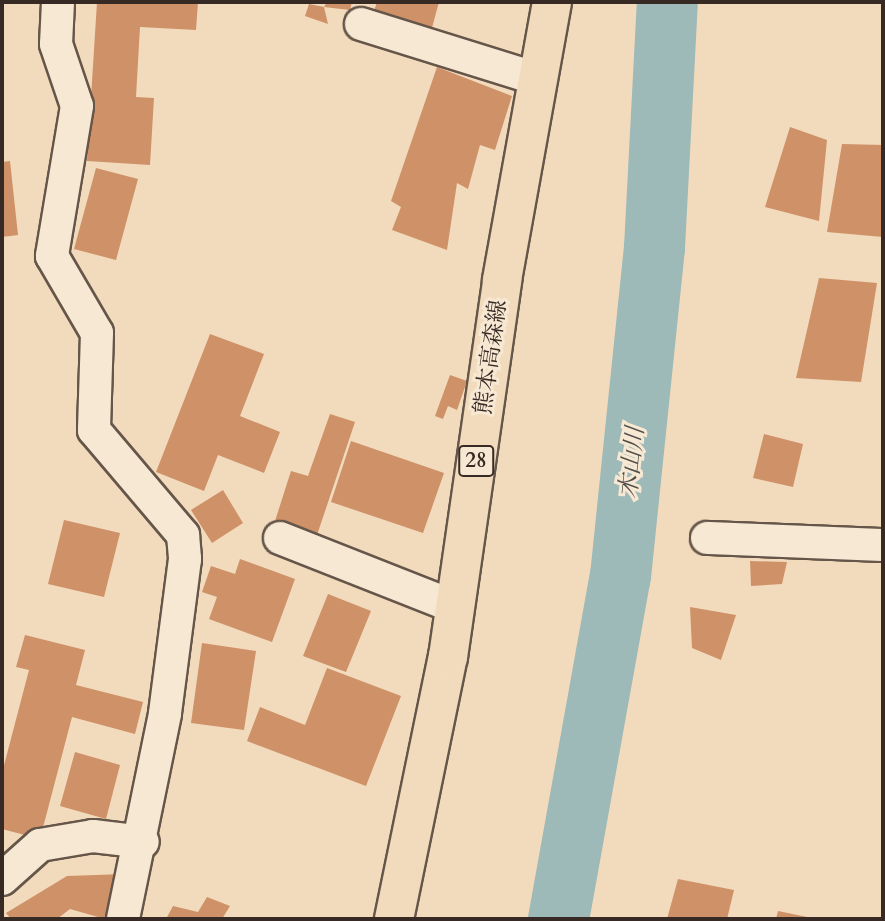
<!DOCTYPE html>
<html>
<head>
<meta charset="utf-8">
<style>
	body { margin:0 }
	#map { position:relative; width:885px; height:921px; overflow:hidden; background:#f2dbbc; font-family:Cardo,"Noto Serif JP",serif }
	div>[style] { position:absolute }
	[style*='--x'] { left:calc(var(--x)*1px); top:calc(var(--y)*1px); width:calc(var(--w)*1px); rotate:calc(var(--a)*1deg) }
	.river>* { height:61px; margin:-30.5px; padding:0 30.5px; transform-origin:30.5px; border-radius:30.5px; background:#9db9b8 }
	.building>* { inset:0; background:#ce9168 }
	.roads { filter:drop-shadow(2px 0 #66564a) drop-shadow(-2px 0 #66564a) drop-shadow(0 2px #66564a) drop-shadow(0 -2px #66564a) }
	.street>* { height:32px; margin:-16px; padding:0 16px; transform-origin:16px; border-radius:16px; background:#f7e8d3 }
	.primary>* { height:38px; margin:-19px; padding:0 19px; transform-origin:19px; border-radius:19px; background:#f2dbbc }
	span { translate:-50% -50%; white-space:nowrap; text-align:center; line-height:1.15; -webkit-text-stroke:6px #f7e8d3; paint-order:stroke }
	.shield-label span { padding:2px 5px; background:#f7e8d3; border:2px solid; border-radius:5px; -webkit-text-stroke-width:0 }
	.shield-label { font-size:21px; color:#372a24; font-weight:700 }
	.street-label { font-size:23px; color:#372a24 }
	.water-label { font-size:24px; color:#504e49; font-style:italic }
	.frame { position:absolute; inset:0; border:4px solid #372a24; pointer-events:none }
</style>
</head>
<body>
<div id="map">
	<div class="river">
		<i style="--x:558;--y:919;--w:349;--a:-79.8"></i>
		<i style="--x:620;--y:576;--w:331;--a:-84.1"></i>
		<i style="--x:654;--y:247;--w:245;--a:-87"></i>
	</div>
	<div class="building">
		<i style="clip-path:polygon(97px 2px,198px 2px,196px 30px,140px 27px,136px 97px,154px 98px,150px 165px,87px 161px)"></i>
		<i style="clip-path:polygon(327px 2px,352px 2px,350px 10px,324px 7px)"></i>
		<i style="clip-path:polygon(377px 2px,439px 2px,430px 35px,371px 20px)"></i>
		<i style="clip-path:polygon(309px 4px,324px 7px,328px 24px,305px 16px)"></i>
		<i style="clip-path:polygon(437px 67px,512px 96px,495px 150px,480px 145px,468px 189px,457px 183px,447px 250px,392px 230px,401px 207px,391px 201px)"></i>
		<i style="clip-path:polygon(790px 127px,827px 140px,819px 221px,765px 207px)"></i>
		<i style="clip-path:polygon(842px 144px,883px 145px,883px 237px,827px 232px)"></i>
		<i style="clip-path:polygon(10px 161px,18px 235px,2px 237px,2px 162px)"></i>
		<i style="clip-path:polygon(96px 168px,138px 179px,116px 260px,74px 249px)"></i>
		<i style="clip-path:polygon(819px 278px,877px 283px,861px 382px,796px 378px)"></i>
		<i style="clip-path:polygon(210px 334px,264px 354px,240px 416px,280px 432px,264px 473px,218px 455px,204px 491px,156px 472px)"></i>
		<i style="clip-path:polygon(450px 375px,467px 381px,457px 410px,448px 406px,443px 419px,435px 416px)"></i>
		<i style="clip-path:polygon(330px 414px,355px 422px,317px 535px,275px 521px,291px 471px,308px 476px)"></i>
		<i style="clip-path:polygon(764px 434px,803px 444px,793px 487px,753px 478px)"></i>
		<i style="clip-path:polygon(351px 441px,444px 473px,423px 533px,331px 502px)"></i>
		<i style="clip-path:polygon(223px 490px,243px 523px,212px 543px,191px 510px)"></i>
		<i style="clip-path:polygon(64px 520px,120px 533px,104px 597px,48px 584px)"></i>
		<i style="clip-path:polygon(240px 559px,295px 579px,272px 642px,209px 619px,217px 597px,202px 592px,211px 566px,235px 574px)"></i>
		<i style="clip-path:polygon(750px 561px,787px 562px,782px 584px,751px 586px)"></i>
		<i style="clip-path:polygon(328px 594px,371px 611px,346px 672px,303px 656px)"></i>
		<i style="clip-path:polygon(690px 607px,736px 615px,721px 660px,692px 648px)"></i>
		<i style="clip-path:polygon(25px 635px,85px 650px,76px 685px,143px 702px,135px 734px,72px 717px,40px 839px,2px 829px,2px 773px,29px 670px,16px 667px)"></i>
		<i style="clip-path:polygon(202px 643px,256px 651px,244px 730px,191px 723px)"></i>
		<i style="clip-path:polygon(327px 668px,401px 696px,366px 786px,247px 741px,260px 707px,305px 725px)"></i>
		<i style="clip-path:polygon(75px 752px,120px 765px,106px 819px,60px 806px)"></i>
		<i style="clip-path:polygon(124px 874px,105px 919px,70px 909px,57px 919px,11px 919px,6px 913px,67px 876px)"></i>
		<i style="clip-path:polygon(678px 879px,734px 890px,727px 919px,667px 919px)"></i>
		<i style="clip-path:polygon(207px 897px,230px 906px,222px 919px,166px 919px,173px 906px,198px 912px)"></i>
		<i style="clip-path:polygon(778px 911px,812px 918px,811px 919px,776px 919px)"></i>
	</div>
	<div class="roads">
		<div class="street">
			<i style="--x:58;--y:2;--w:42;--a:92.7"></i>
			<i style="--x:56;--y:44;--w:65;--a:71.3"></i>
			<i style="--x:77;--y:106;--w:152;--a:99.5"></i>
			<i style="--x:52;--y:256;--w:89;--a:59.7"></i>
			<i style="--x:97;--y:333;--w:97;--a:91.8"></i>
			<i style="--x:94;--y:430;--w:138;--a:49.7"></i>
			<i style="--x:183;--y:535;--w:24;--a:85"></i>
			<i style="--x:185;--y:559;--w:156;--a:97.4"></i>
			<i style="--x:165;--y:714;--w:209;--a:101.6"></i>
			<i style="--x:361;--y:24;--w:185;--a:17.3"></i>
			<i style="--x:280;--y:538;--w:188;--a:21.5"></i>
			<i style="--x:707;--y:538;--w:176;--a:2.3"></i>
			<i style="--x:2;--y:879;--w:51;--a:-41.8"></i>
			<i style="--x:40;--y:845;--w:54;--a:-9.6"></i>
			<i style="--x:93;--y:836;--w:50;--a:6.8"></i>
		</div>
		<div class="primary">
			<i style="--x:394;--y:919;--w:268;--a:-78.4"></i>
			<i style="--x:448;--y:657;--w:381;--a:-81.8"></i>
			<i style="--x:502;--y:280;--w:282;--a:-79.8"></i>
		</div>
	</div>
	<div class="shield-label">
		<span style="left:476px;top:461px">28</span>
	</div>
	<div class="street-label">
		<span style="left:491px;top:357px;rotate:-82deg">熊本高森線</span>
	</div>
	<div class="water-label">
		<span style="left:632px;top:463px;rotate:-84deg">木山川</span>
	</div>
	<div class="frame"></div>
</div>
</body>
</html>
